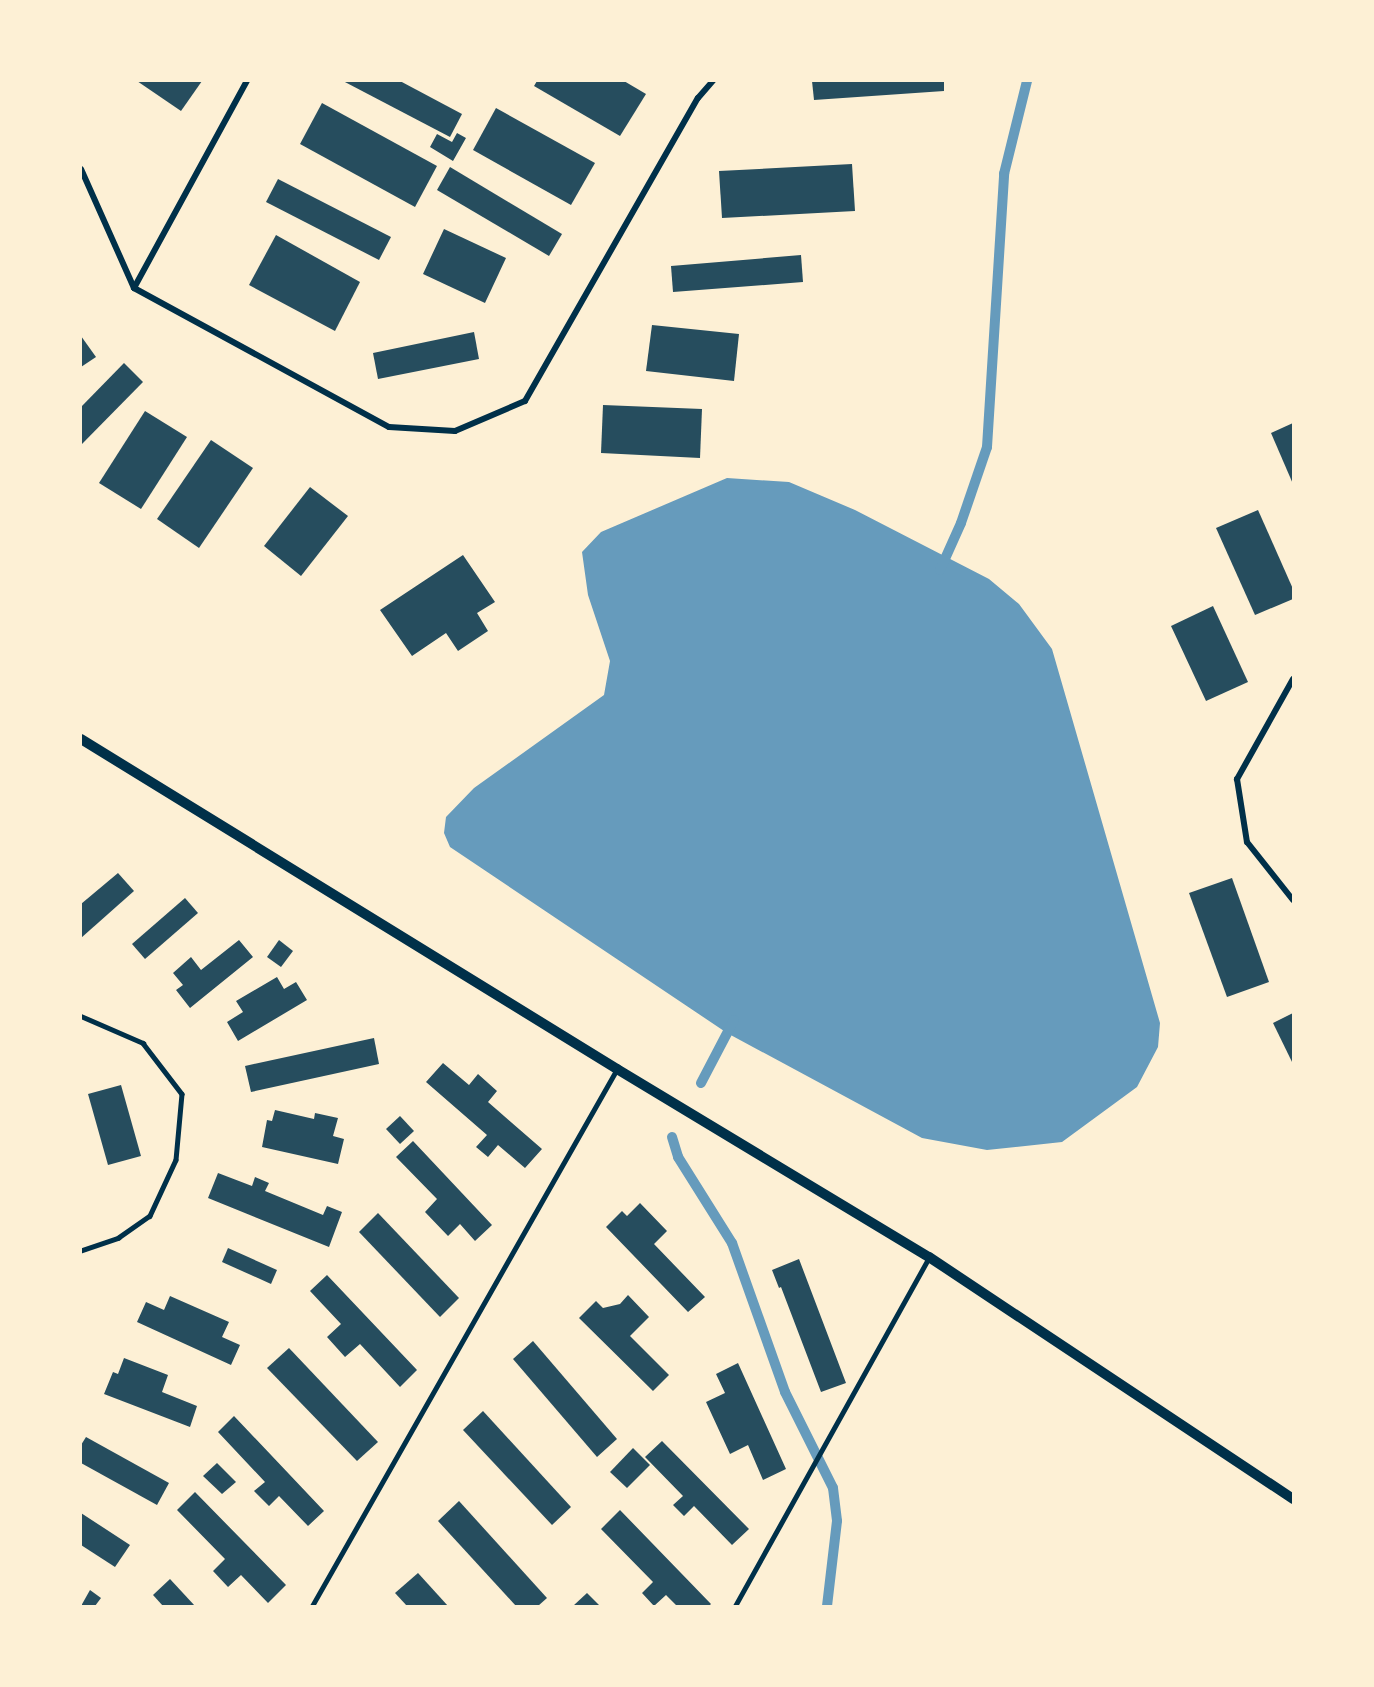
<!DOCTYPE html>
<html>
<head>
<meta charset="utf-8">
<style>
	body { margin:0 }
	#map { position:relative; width:1374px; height:1687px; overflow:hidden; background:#fdf0d5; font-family:"IBM Plex Sans",sans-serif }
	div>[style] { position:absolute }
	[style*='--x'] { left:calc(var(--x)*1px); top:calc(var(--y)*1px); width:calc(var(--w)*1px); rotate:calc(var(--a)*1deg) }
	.water>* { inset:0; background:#669bbc }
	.stream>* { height:10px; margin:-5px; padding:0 5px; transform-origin:5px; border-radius:5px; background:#669bbc }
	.building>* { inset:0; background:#264d5e }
	.service>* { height:4.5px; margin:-2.25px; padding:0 2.25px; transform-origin:2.25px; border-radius:2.25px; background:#003049 }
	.minor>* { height:6px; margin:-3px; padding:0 3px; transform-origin:3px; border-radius:3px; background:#003049 }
	.tertiary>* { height:10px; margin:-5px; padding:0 5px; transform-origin:5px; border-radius:5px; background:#003049 }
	span { translate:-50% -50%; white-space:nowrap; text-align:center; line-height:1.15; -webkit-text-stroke:4.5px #fdf0d5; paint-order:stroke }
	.frame { position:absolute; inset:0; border:82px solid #fdf0d5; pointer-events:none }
</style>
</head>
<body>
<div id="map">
	<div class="water">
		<i style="clip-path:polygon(727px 478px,789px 482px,855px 510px,989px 579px,1019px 604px,1052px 649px,1160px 1023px,1158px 1047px,1137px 1087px,1062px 1142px,987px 1150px,922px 1138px,727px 1033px,450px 847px,444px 833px,446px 817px,474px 788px,604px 695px,610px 661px,588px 595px,582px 552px,601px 532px)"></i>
	</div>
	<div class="stream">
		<i style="--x:940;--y:570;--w:51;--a:-65.9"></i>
		<i style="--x:961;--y:523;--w:80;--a:-71.1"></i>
		<i style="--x:987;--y:447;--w:274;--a:-86.4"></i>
		<i style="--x:1004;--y:174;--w:96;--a:-76.1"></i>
		<i style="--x:701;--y:1083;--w:71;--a:-62.4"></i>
		<i style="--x:672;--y:1137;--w:21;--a:73"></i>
		<i style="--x:678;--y:1157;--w:102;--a:57.9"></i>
		<i style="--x:732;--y:1243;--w:158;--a:70.4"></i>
		<i style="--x:785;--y:1392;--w:107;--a:63.4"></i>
		<i style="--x:833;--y:1488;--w:33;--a:83"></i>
		<i style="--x:837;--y:1521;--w:86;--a:96.7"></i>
	</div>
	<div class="building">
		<i style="clip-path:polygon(137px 81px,202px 81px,181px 111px)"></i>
		<i style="clip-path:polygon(343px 81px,400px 81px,462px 114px,450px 137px)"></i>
		<i style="clip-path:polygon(537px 81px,624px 81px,646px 94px,620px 136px,534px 86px)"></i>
		<i style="clip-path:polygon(812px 81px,944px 81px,944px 91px,814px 100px)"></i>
		<i style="clip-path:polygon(322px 103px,437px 166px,415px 207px,300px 144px)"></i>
		<i style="clip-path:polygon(496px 108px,595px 163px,571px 205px,473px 150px)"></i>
		<i style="clip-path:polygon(457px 133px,466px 138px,453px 161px,430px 147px,437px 134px,452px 142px)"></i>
		<i style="clip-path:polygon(852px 164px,855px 211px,722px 218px,719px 171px)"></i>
		<i style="clip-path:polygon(450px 167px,562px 234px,549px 256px,437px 190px)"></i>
		<i style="clip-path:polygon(278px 179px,391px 237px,379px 260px,266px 202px)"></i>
		<i style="clip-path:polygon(444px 229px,506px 258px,485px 303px,423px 274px)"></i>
		<i style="clip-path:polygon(276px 235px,360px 282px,335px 331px,249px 285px)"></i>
		<i style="clip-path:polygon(801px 255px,803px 282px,673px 292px,671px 266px)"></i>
		<i style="clip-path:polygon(652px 325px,739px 334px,734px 381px,646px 371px)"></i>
		<i style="clip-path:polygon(474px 332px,479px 359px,378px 379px,373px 353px)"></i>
		<i style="clip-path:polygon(81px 336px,96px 357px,81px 367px)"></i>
		<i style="clip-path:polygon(124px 363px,143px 382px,81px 445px,81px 407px)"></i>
		<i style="clip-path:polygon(603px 405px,702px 409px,700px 458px,601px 453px)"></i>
		<i style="clip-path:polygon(145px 411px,187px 437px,141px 509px,99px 483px)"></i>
		<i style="clip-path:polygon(1293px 423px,1293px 484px,1271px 433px)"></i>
		<i style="clip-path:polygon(211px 440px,253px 468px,199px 548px,157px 519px)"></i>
		<i style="clip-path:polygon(310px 487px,348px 516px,301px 576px,264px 546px)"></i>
		<i style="clip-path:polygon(1258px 510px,1293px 589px,1293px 599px,1255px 615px,1216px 528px)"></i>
		<i style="clip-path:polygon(463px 555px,495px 602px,477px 613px,488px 631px,458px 651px,446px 633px,412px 656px,380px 610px)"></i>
		<i style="clip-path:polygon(1213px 606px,1248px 682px,1206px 701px,1171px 626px)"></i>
		<i style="clip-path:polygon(118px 873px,134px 891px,81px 938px,81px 904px)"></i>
		<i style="clip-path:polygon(1232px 878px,1269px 982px,1227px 997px,1189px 893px)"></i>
		<i style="clip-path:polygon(185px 898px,198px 913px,145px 959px,132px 944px)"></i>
		<i style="clip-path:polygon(239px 940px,253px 957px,190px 1008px,176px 990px,183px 985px,173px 973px,191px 957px,201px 970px)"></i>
		<i style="clip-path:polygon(279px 940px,293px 951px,281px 967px,267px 957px)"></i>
		<i style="clip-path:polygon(277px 977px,284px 989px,296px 982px,307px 1000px,238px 1041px,227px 1022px,243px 1012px,236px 1001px)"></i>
		<i style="clip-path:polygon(1293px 1013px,1293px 1064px,1273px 1023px)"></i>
		<i style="clip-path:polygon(374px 1038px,379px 1064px,251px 1092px,245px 1066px)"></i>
		<i style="clip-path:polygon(443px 1063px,469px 1085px,478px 1074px,497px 1091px,488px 1102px,542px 1149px,525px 1168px,498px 1145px,488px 1157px,476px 1147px,487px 1135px,426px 1082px)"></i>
		<i style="clip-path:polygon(121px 1085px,141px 1156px,108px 1165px,88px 1094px)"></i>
		<i style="clip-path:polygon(275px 1110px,314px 1119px,315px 1113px,338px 1118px,333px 1136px,344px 1139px,338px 1164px,262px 1147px,267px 1120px,272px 1121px)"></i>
		<i style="clip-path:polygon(400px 1116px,414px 1131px,400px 1144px,386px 1129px)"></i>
		<i style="clip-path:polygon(413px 1141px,492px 1225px,475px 1241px,460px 1224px,448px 1236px,425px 1212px,437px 1199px,396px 1157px)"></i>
		<i style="clip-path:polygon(218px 1173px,252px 1186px,255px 1177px,269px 1183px,265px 1191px,323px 1215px,327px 1206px,342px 1212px,329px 1247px,208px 1198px)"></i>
		<i style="clip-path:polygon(640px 1203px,667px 1231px,654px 1244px,705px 1297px,688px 1312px,606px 1227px,622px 1211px,627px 1216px)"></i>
		<i style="clip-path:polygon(378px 1213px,459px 1298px,440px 1317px,359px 1232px)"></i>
		<i style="clip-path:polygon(228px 1248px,277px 1270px,271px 1284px,222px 1262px)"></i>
		<i style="clip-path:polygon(799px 1259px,846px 1383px,821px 1392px,781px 1287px,779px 1288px,772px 1270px)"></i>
		<i style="clip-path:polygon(327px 1275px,417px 1370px,400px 1387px,360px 1344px,345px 1357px,327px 1337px,341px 1324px,310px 1291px)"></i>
		<i style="clip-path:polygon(628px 1295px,649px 1317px,630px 1336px,669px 1375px,653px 1391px,579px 1318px,596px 1301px,603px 1308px,620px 1304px)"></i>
		<i style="clip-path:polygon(170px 1296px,229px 1322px,222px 1337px,240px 1345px,231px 1365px,137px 1322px,146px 1302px,164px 1310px)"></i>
		<i style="clip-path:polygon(533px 1341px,617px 1439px,597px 1457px,513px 1359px)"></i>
		<i style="clip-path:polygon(289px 1348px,378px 1442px,357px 1461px,267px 1368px)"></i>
		<i style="clip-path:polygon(124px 1358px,168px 1375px,162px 1392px,197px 1406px,190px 1427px,104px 1394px,113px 1372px,118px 1374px)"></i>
		<i style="clip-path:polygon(738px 1363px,786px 1469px,763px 1480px,748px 1445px,730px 1454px,706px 1402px,725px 1393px,716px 1374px)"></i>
		<i style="clip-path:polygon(483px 1411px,571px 1507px,552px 1525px,463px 1430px)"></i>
		<i style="clip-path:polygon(234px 1416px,324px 1511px,308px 1526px,279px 1496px,269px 1506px,254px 1491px,265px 1482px,218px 1432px)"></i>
		<i style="clip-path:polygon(86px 1437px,169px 1483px,157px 1505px,81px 1463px,81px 1445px)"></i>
		<i style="clip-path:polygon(662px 1441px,749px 1529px,732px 1545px,694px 1506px,684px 1516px,673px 1505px,683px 1496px,645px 1457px)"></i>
		<i style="clip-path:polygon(633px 1448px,650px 1465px,627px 1488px,610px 1472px)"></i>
		<i style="clip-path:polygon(217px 1463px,236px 1482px,222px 1494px,203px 1476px)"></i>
		<i style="clip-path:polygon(195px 1492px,286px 1585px,268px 1603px,241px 1575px,228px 1587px,213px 1571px,225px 1559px,177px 1510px)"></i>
		<i style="clip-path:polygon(459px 1501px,547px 1598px,538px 1606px,516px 1606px,438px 1521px)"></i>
		<i style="clip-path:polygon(620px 1510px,711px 1604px,709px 1606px,677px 1606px,666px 1595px,654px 1606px,642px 1593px,653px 1582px,601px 1529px)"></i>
		<i style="clip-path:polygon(81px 1513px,130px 1545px,115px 1567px,81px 1545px)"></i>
		<i style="clip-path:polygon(418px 1573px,448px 1606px,407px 1606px,395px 1593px)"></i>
		<i style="clip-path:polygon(170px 1579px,195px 1606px,163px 1606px,153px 1595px)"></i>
		<i style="clip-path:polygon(90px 1590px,101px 1598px,95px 1606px,81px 1606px)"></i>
		<i style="clip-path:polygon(587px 1593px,600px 1606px,573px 1606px)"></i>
	</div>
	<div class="service">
		<i style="--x:81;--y:1016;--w:68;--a:23.5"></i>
		<i style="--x:143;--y:1043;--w:64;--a:52.6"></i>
		<i style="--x:182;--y:1094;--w:66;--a:95.2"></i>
		<i style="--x:176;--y:1160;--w:62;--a:114.9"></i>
		<i style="--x:150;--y:1216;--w:38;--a:145"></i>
		<i style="--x:119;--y:1238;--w:40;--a:161.1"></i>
		<i style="--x:312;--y:1606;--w:618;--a:-60.4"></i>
		<i style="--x:735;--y:1606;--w:399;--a:-60.9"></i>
	</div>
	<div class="minor">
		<i style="--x:81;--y:169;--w:130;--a:66"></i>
		<i style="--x:134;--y:288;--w:290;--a:28.6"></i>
		<i style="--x:389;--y:427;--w:66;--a:3.5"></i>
		<i style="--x:455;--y:431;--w:76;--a:-23.2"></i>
		<i style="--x:525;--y:401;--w:349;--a:-60.3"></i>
		<i style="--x:698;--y:98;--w:23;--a:-49"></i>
		<i style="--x:134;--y:288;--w:236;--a:-61.4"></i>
		<i style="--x:1293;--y:679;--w:115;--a:119.2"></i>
		<i style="--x:1237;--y:779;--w:64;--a:81"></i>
		<i style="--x:1247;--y:842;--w:74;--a:51.6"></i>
	</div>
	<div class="tertiary">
		<i style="--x:81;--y:739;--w:629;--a:31.62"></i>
		<i style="--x:617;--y:1069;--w:364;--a:31.1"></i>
		<i style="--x:929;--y:1257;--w:437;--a:33.6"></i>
	</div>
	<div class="frame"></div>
</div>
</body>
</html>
